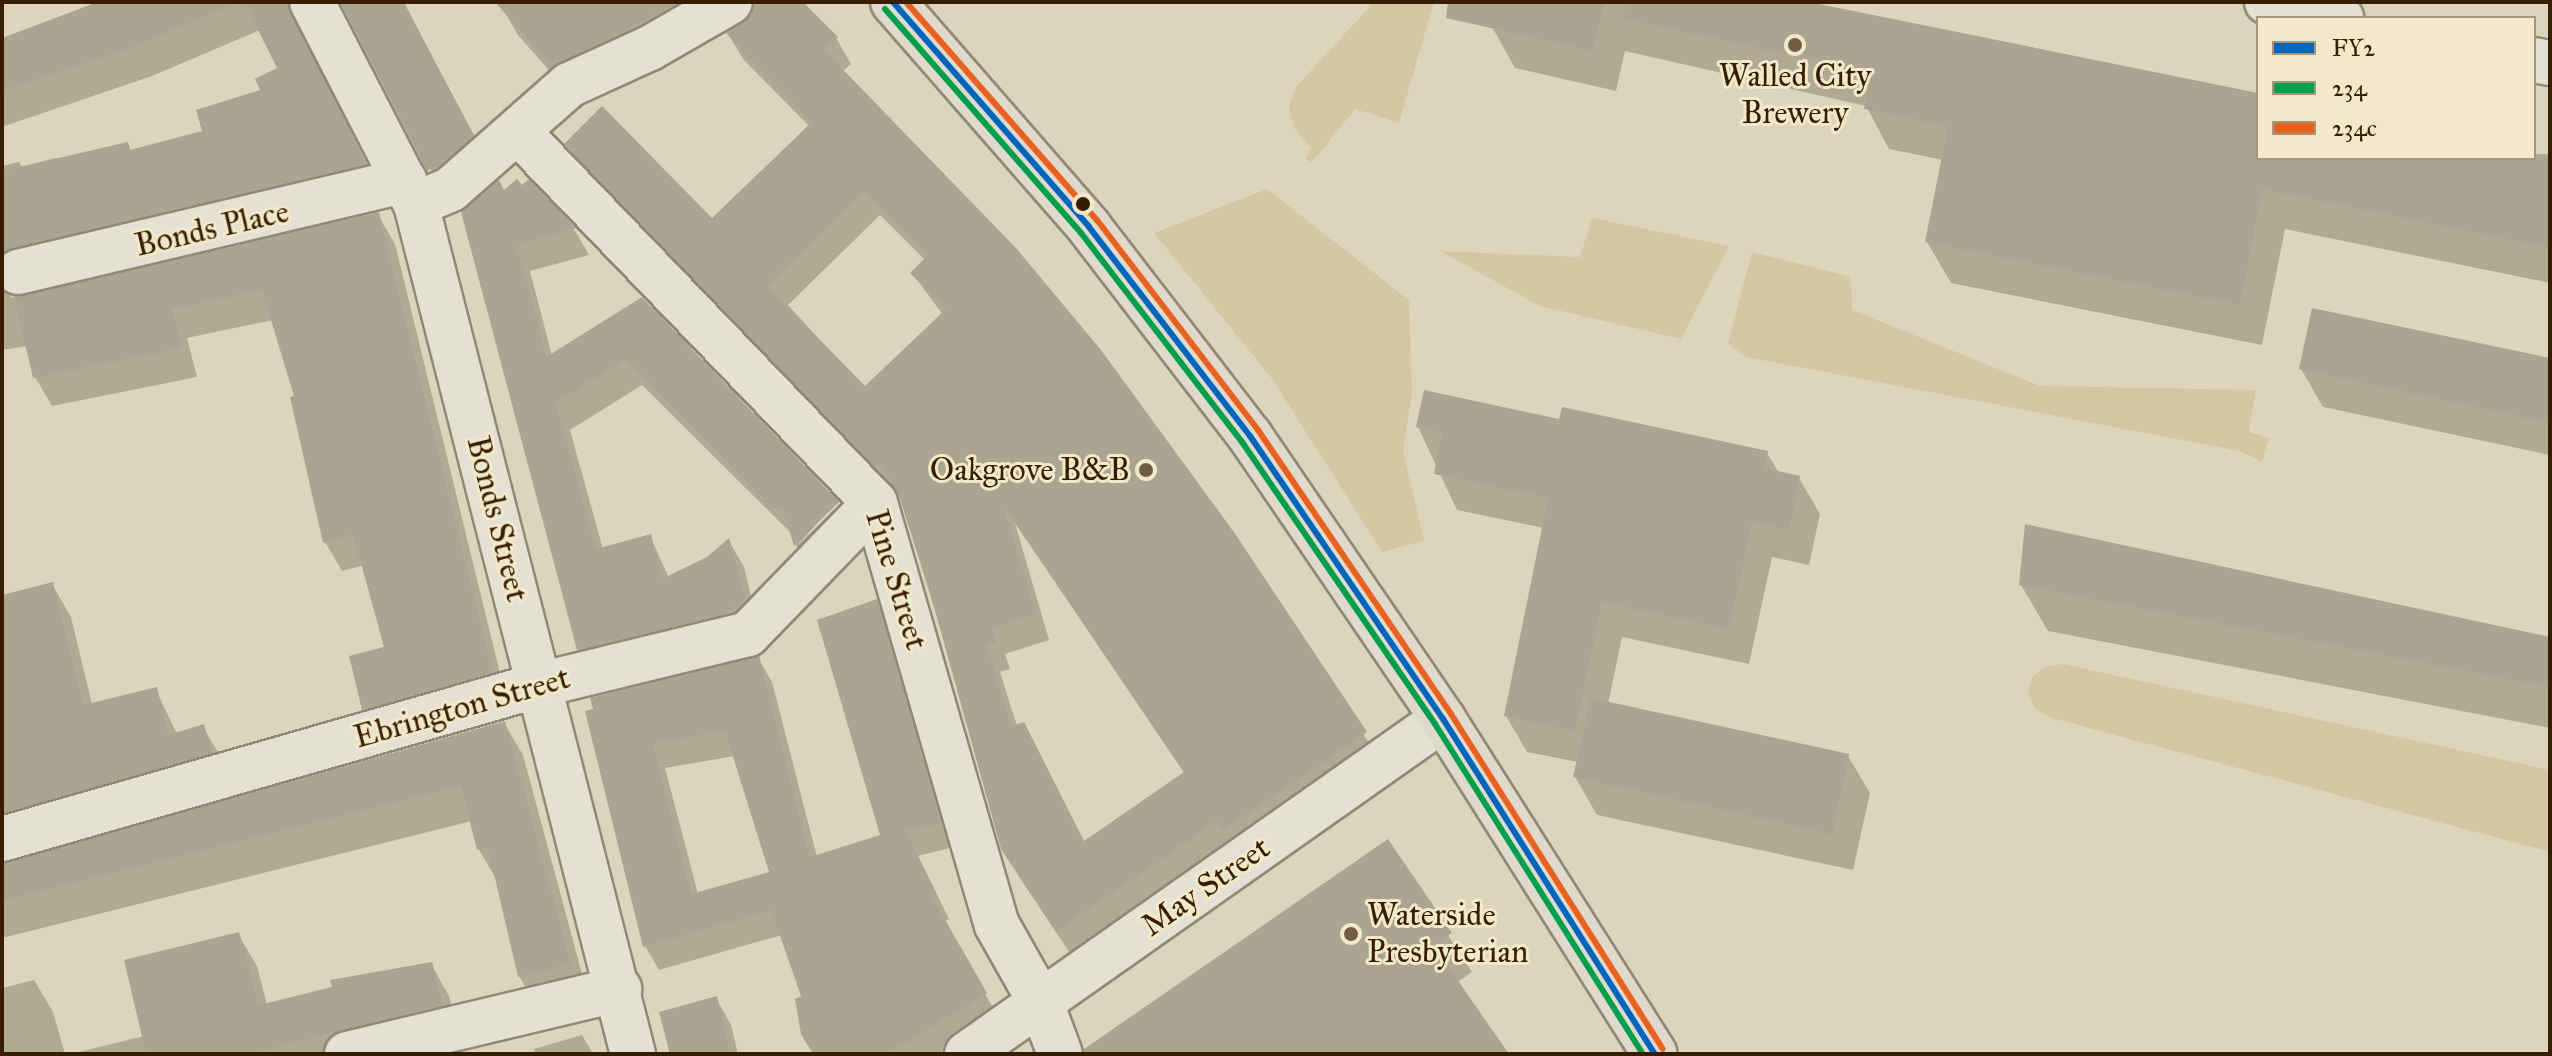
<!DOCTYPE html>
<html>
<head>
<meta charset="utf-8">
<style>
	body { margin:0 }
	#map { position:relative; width:2552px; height:1056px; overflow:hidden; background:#ddd5bb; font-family:"IM FELL Great Primer",serif }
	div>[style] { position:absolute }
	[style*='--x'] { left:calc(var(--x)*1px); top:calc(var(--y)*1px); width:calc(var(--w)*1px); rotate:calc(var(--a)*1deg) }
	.green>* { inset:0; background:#d4c7a3 }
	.shadow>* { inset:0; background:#0003 }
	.building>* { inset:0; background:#aba490 }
	.roads { filter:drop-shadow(2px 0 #918976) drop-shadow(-2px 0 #918976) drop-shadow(0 2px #918976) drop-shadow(0 -2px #918976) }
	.minor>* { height:44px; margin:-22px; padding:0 22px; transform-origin:22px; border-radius:22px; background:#e4e0d3 }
	.highway>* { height:44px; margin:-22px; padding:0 22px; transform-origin:22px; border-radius:22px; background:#dfdacb }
	.bus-1>* { height:6px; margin:-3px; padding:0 3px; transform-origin:3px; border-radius:3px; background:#0065bd }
	.bus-2>* { height:6px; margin:-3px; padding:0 3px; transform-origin:3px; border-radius:3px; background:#039f4d }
	.bus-3>* { height:6px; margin:-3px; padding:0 3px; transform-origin:3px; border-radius:3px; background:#e96120 }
	.dots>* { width:22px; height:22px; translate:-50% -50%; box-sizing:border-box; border:4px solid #f2e8ca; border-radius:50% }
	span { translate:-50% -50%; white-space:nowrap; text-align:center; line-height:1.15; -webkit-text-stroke:6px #f2e8ca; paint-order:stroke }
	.poi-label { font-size:32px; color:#371e01 }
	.right { translate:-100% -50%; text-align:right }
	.left { translate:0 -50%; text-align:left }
	.street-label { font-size:32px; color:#371e01 }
	.frame { position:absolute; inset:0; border:4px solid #371e01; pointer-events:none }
	.legend { position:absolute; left:2256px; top:16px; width:280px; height:144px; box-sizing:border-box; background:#f2e8ca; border:2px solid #a7977a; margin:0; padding:10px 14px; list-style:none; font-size:24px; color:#371e01 }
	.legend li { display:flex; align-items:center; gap:16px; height:40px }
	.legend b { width:40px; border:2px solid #a7977a }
</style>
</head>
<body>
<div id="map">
	<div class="green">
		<i style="clip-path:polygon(1374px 2px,1434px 2px,1399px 123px,1355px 109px,1312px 162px,1306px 159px,1311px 148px,1294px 128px,1289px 107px,1295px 88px)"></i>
		<i style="clip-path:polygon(1267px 189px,1409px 300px,1412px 393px,1403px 451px,1424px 541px,1382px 552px,1273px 380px,1154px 233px)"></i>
		<i style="clip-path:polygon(1592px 218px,1729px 246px,1681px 339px,1540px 306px,1440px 251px,1580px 257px)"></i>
		<i style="clip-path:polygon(1752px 252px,1851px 277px,1852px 310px,2040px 386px,2256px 390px,2249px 432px,2269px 438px,2262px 462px,2240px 451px,1746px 357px,1728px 344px)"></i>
		<i style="clip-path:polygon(2063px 664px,2550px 770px,2550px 852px,2048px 717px,2034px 708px,2028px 692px,2032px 677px,2045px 667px)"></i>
	</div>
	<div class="shadow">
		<i style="clip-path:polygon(98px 2px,273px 2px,281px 21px,152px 76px,2px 127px,2px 39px)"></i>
		<i style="clip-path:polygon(342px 2px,404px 2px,487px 162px,444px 195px)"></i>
		<i style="clip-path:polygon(evenodd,514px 2px,800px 2px,836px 38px,851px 64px,842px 72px,1171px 448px,1380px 759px,1072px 956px,1018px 875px,896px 486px,891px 491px,581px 170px,567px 144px,712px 221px,810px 127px,743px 59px,728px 34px,753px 16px,753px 6px,747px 2px,568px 92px,518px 35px,503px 9px,514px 2px,880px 215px,925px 260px,912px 273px,943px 315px,865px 389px,788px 305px,880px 215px,514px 2px,1015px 523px,1185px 774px,1085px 843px,1017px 726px,1000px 672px,1010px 669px,1005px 654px,1049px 640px,1015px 523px)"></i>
		<i style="clip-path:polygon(1497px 2px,1791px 2px,2258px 96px,2258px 158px,2550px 154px,2550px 283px,2285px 229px,2262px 345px,1951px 283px,1927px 242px,1943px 160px,1889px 149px,1866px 106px,1625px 51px,1616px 91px,1515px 68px,1492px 27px)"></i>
		<i style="clip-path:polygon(310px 54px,382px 193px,29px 276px,10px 298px,378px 215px,395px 244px,507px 702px,381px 738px,364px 709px,386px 648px,364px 565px,342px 571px,325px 542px,296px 398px,273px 320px,187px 338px,197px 377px,52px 406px,35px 377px,28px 346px,2px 350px,2px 166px,19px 162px,22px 167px,55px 158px,58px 163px,127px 145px,132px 152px,205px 132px)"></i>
		<i style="clip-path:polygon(529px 182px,574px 229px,589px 255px,530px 271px,552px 356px,642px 300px,836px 502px,798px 545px,839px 505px,853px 529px,811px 571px,796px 545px,792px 534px,642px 385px,570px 430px,603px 549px,650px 536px,669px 578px,709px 558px,729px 541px,744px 567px,758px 625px,595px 675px,579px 649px,504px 193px)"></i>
		<i style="clip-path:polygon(2550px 360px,2550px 455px,2323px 407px,2301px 369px)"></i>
		<i style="clip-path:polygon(1561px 421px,1767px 453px,1779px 473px,1799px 478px,1820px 514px,1809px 565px,1772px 557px,1749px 664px,1622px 637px,1608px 704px,1848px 756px,1870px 793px,1853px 870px,1597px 815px,1575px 777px,1578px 762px,1527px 752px,1506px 716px,1544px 528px,1457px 510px,1418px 427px)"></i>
		<i style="clip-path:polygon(52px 584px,71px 617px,92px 704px,156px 690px,177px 734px,203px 727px,222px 759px,2px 856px,2px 597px)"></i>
		<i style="clip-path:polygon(2021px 585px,2550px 639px,2550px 728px,2048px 631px)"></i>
		<i style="clip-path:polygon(evenodd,876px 602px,890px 626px,954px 847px,918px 856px,949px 919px,944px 922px,999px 1018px,941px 1054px,815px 1054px,804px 998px,782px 935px,659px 970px,645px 946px,587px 713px,758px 658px,772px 682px,817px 857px,883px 836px,876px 602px,735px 756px,771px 874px,698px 894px,665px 768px,735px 756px)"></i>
		<i style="clip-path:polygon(504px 723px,523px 755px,588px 996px,538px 1008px,519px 976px,498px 882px,479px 850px,472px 821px,2px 938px,2px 864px)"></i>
		<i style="clip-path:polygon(1387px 842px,1472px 972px,1456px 983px,1501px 1054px,1100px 1054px)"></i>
		<i style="clip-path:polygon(238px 934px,257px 966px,267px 1005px,431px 964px,449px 996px,460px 1038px,393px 1054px,71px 1054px,144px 1036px)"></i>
		<i style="clip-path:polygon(34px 980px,53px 1012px,65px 1054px,2px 1054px,2px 988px)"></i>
		<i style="clip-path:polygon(716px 998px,731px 1025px,738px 1054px,672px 1054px)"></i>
		<i style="clip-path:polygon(582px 1035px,593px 1054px,535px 1054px,534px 1049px)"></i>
	</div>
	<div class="building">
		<i style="clip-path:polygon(98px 2px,239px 2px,135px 46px,2px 91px,2px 38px)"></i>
		<i style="clip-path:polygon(244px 2px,287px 2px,367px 164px,4px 252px,2px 171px,128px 142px,130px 150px,202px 131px,196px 110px,260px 90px,255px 79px,277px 68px)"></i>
		<i style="clip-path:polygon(340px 2px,403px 2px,474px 135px,443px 163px,427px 171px)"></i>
		<i style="clip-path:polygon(495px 2px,680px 2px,552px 67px)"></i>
		<i style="clip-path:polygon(evenodd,755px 2px,803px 2px,838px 37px,824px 50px,1016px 248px,1101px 350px,1236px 535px,1367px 732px,1223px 831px,1217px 821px,1056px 932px,1001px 849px,925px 574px,899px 496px,880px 462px,875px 467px,564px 144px,602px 106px,712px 218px,812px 122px,726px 33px,751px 15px,755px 2px,864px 191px,928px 255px,910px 273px,946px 309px,865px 386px,767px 286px,864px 191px,755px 2px,1003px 505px,1184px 772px,1084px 841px,1024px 722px,1012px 726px,987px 646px,996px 643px,992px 628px,1036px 614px,1003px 505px)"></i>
		<i style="clip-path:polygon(1448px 2px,1604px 2px,1593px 51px,1446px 18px)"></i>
		<i style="clip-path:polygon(1626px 2px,1809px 2px,2258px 93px,2258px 158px,2550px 158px,2550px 248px,2262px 189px,2240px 305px,1925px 242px,1948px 126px,1864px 109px,1871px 72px,1624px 19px)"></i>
		<i style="clip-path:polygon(517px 179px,522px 185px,529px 179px,576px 228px,517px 245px,546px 357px,642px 297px,839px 502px,794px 546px,782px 507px,773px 509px,626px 359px,556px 403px,596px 549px,651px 534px,662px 579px,707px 557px,729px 538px,745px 598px,726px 614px,577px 650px,461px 212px,499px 180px,504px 190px)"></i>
		<i style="clip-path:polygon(379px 212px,492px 672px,362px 710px,349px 656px,384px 647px,353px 534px,323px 543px,290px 397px,294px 396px,262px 290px,172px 309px,182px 348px,33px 378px,14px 296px)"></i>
		<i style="clip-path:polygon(2312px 308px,2550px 358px,2550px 423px,2299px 369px)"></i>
		<i style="clip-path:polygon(1424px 390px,1559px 419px,1562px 407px,1768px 451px,1765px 468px,1800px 476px,1789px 530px,1752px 522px,1729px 629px,1602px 602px,1575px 731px,1504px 716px,1548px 498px,1434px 474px,1442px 433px,1416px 427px)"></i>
		<i style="clip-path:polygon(2025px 524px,2550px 637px,2550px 687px,2019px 585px)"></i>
		<i style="clip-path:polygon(53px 582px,83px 705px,157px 687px,168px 735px,204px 724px,212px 753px,2px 813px,2px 595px)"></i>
		<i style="clip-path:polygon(evenodd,877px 599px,941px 823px,906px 831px,937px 895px,932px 897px,987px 993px,887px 1054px,813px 1054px,801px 1034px,795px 999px,801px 996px,771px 910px,643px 947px,585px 711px,593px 709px,590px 698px,759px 655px,810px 857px,880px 835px,817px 620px,877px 599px,725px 731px,769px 872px,691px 894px,653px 744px,725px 731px)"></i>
		<i style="clip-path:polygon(1591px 698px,1849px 754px,1832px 834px,1573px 777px)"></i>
		<i style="clip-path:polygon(505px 721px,571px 964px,518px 977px,488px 848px,477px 850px,461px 786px,2px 901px,2px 863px)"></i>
		<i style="clip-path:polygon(1388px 839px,1452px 933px,1434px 946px,1509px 1054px,1084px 1054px,1084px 1049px)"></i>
		<i style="clip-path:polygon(239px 932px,259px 1005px,332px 987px,330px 980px,432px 962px,443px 1005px,248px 1054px,146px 1054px,124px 960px)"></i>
		<i style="clip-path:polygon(717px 996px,731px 1054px,670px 1054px,659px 1012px)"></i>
	</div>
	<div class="roads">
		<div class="minor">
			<i style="--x:312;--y:2;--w:227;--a:62.8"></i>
			<i style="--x:416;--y:204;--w:877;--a:75.68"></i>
			<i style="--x:2267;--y:2;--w:76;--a:12.2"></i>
			<i style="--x:2534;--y:60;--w:16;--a:11"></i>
			<i style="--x:519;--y:133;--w:513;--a:46.1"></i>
			<i style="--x:875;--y:503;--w:439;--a:73.9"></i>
			<i style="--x:997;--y:925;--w:90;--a:60.6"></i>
			<i style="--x:1041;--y:1003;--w:54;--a:69.6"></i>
			<i style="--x:416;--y:204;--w:38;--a:-23"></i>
			<i style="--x:451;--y:189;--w:157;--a:-41.4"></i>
			<i style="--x:569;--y:85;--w:89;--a:-24.6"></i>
			<i style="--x:650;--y:48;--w:92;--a:-29.9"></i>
			<i style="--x:18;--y:272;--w:397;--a:-13.3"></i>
			<i style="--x:2;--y:839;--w:559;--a:-16"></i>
			<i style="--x:539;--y:685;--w:215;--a:-13.7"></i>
			<i style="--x:748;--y:634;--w:182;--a:-45.9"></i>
			<i style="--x:347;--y:1054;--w:280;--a:-13.4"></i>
			<i style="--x:967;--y:1054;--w:582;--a:-35.14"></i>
		</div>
		<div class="highway">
			<i style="--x:893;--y:2;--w:298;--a:48.9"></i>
			<i style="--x:1089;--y:227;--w:264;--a:52.4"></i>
			<i style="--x:1250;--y:436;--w:343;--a:55.7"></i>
			<i style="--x:1443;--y:719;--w:396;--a:57.7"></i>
		</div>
	</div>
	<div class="bus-1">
		<i style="--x:893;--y:2;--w:298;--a:48.9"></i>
		<i style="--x:1089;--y:227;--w:264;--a:52.4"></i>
		<i style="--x:1250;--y:436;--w:343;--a:55.7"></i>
		<i style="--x:1443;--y:719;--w:396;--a:57.7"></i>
	</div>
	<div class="bus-2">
		<i style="--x:885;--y:9;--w:298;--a:48.8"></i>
		<i style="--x:1081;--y:233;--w:264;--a:52.4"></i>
		<i style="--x:1242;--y:442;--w:342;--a:55.6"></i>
		<i style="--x:1435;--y:724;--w:390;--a:57.8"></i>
	</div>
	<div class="bus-3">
		<i style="--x:906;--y:2;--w:290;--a:48.8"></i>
		<i style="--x:1097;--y:220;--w:265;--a:52.5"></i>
		<i style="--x:1258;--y:430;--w:343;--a:55.8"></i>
		<i style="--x:1451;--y:714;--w:396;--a:57.7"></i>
	</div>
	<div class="dots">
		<i style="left:1795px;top:45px;background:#715e42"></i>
		<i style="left:1083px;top:204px;background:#371e01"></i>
		<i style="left:1146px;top:470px;background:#715e42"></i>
		<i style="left:1351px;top:934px;background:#715e42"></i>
	</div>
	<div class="poi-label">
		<span style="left:1795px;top:95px">Walled City<br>Brewery</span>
		<span class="right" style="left:1130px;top:470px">Oakgrove B&amp;B</span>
		<span class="left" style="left:1367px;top:934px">Waterside<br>Presbyterian</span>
	</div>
	<div class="street-label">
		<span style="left:212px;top:229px;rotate:-13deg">Bonds Place</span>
		<span style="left:497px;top:519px;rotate:76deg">Bonds Street</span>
		<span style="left:896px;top:580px;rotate:73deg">Pine Street</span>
		<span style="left:462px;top:708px;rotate:-16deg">Ebrington Street</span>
		<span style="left:1206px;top:887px;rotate:-35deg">May Street</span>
	</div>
	<div class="frame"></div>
	<ul class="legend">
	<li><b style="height:10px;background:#0065bd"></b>FY2</li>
	<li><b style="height:10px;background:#039f4d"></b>234</li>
	<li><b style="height:10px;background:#e96120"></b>234c</li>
	</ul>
</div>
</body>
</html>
